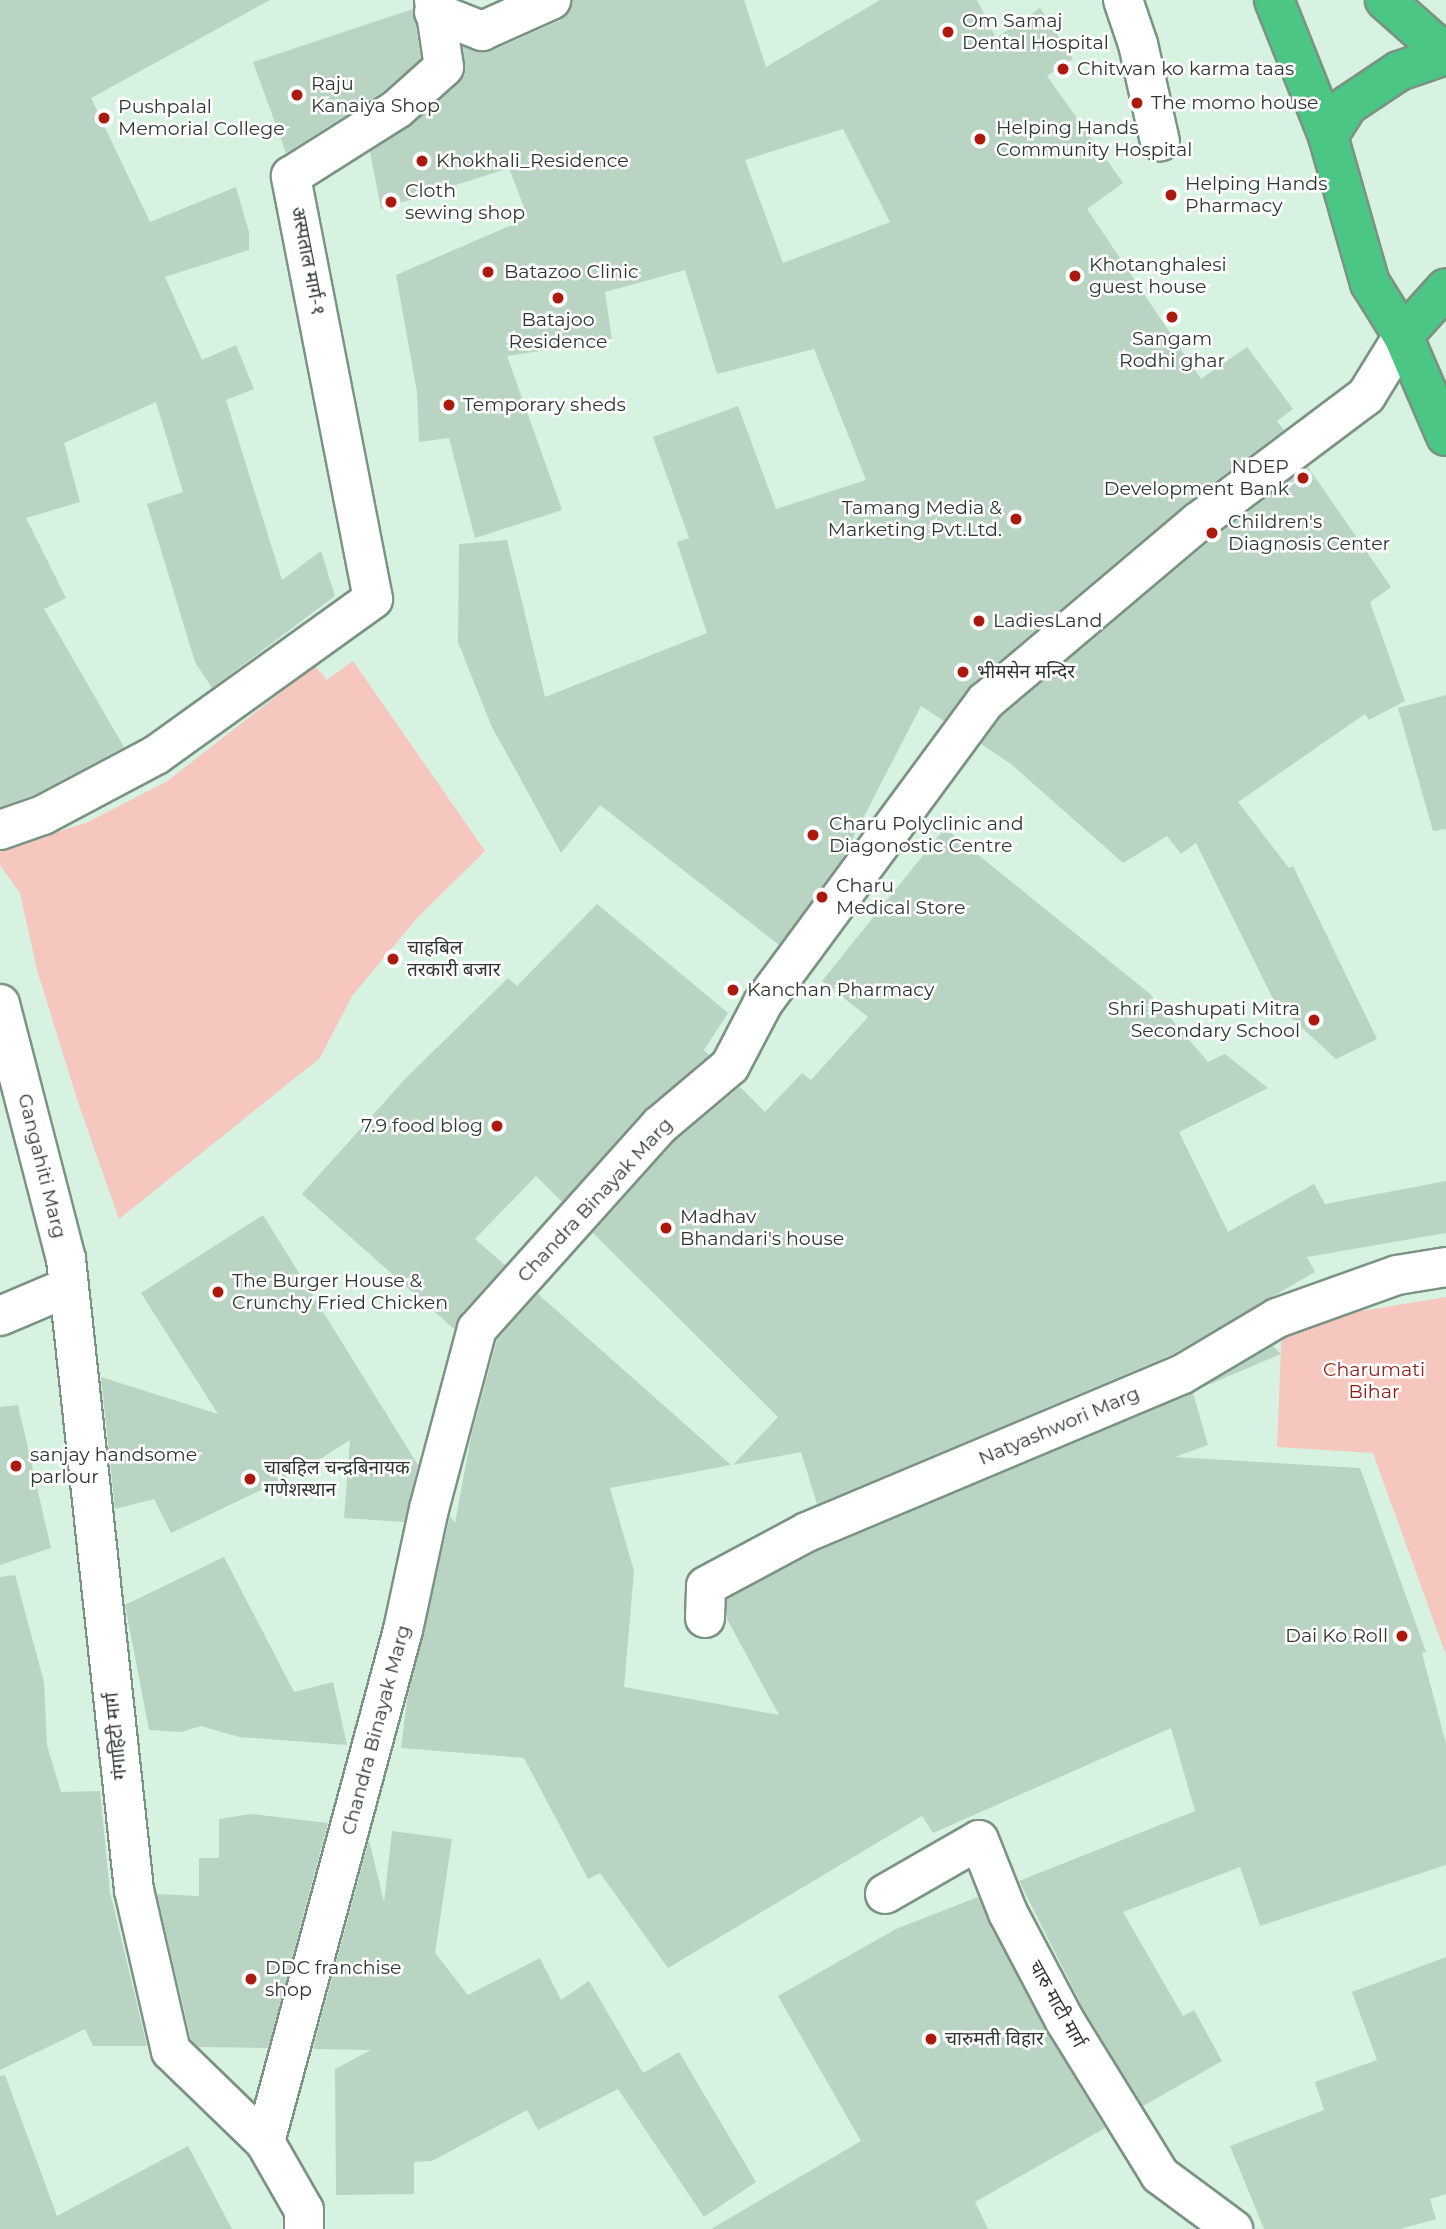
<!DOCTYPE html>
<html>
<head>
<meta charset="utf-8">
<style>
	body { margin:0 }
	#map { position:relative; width:1446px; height:2229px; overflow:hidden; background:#d7f2e0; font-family:Montserrat,"Noto Sans Devanagari",sans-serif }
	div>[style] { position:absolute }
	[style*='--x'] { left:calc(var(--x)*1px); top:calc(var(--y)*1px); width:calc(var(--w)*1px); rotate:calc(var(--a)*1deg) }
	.green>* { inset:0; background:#f5c7be }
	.building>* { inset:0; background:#bad4c3 }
	.roads { filter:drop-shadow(2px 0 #7b9383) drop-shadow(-2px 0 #7b9383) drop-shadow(0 2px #7b9383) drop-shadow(0 -2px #7b9383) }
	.minor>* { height:38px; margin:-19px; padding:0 19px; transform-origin:19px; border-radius:19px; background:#fff }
	.highway>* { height:38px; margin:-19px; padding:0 19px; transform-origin:19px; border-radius:19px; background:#4bc684 }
	.dots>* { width:19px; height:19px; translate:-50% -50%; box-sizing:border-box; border:4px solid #fff; border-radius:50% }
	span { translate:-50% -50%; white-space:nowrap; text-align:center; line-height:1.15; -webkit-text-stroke:5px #fff; paint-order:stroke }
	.poi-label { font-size:19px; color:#2e3831 }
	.left { translate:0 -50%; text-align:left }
	.right { translate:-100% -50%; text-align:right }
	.street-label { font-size:19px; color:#2e3831 }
	.park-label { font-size:19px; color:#8f1f14 }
</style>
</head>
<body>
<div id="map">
	<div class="green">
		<i style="clip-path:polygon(353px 661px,485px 851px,418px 917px,352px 996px,320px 1058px,119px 1219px,78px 1102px,37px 970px,20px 893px,0 865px,0 849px,86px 823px,166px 782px,315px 666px,327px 680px)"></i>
		<i style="clip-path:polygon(1446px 1297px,1446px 1655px,1373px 1453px,1277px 1447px,1282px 1324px)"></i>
	</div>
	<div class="building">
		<i style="clip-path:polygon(0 0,270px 0,91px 98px,150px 222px,236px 187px,249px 232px,249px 250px,165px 277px,202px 360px,236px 345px,254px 389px,226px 400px,282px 580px,321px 551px,335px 596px,212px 688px,195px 662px,147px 504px,183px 492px,156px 402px,64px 443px,80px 502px,26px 518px,66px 598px,44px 609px,124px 747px,34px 795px,0 807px)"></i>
		<i style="clip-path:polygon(evenodd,572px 0,744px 0,766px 67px,880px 0,977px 0,996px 38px,1040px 8px,1073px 59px,1047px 76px,1123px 183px,1087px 209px,1201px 379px,1247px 347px,1293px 409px,1277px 421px,1284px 430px,1184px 505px,972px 684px,944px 721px,921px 706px,841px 861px,779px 945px,600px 805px,561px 853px,491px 725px,458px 642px,459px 544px,507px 540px,545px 697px,707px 633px,677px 542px,689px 538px,653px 437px,738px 406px,776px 509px,866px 480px,814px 349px,717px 374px,685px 270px,605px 292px,612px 340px,507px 356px,562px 510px,475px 538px,449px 438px,419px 442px,417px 392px,396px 275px,528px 218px,509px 168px,381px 209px,370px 152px,411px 125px,459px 83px,465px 74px,463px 47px,491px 51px,561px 20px,572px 0,843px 129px,890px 222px,783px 263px,745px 160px,843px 129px)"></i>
		<i style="clip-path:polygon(413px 9px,421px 59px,384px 91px,286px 153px,253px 62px)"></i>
		<i style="clip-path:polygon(1308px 467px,1391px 587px,1370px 602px,1405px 701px,1369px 720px,1365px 714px,1238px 802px,1289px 868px,1293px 866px,1377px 1039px,1336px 1059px,1275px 1003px,1196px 843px,1181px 854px,1167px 836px,1123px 863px,1011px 764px,981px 744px,1002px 716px,1212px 539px)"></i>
		<i style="clip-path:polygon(1446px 695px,1446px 829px,1433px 831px,1398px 708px)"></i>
		<i style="clip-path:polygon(945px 828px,1149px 993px,1208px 1062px,1225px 1054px,1268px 1088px,1179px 1132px,1228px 1232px,1314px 1184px,1325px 1204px,1446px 1181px,1446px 1233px,1307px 1257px,1315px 1272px,1171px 1355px,817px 1504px,801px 1452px,733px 1465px,778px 1417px,593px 1233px,674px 1142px,740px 1087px,765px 1112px,802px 1073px,811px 1080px,868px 1017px,822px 981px)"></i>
		<i style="clip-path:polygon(597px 904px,728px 1013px,704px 1050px,709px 1055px,643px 1111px,562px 1202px,536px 1176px,475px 1239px,505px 1265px,461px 1314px,454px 1329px,302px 1194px,405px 1079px,508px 978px,517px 986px)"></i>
		<i style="clip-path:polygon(263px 1215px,418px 1465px,404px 1522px,344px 1518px,350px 1440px,303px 1470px,171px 1533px,154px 1499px,115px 1509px,101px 1377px,218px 1414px,141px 1293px)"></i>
		<i style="clip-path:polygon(538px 1294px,731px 1465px,610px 1488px,634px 1571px,624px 1687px,779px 1715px,727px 1619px,727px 1599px,816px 1552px,1193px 1393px,1208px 1445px,1175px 1457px,1360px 1468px,1426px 1652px,1422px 1653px,1446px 1744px,1446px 1865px,1260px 1926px,1240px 1867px,1123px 1912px,1183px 2016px,1194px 2010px,1222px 2061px,1143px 2106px,1084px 2010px,1019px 1881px,1195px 1811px,1171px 1728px,933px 1833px,922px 1816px,668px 1968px,600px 1873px,588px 1879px,524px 1758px,401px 1748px,407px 1700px,450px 1516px,455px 1523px,471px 1437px,497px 1340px)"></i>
		<i style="clip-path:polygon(1273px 1346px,1281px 1354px,1203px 1387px)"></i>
		<i style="clip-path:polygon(18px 1405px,51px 1548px,0 1565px,0 1407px)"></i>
		<i style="clip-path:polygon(224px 1557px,294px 1692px,333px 1682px,347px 1745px,239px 1737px,201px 1726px,181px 1732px,149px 1730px,125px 1605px)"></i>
		<i style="clip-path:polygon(15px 1575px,44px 1682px,47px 1745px,61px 1792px,100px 1791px,110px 1892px,147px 2046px,93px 2046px,85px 2029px,0 2070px,0 1577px)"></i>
		<i style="clip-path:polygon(251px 1814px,328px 1823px,268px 2048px,198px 2047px,191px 2040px,157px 1894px,199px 1896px,199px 1858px,219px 1858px,219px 1819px)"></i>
		<i style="clip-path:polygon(392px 1831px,452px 1839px,435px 1953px,468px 1995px,540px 1958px,561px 2000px,589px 1981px,643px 2073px,679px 2052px,756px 2182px,704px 2217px,618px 2089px,538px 2130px,527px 2110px,432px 2161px,414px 2162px,414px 2194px,336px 2195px,335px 2069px,371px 2050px,313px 2049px,369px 1840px,384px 1902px)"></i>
		<i style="clip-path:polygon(978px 1897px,1046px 2031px,1105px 2128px,975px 2202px,988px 2229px,711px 2229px,861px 2141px,778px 1996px,896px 1929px)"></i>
		<i style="clip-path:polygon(1446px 1957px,1446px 2194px,1430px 2199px,1436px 2219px,1400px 2229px,1264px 2229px,1230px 2146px,1324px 2110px,1315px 2082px,1377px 2060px,1352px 1992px)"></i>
		<i style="clip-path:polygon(5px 2075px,57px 2216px,188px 2146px,232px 2229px,0 2229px,0 2076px)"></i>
	</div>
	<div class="roads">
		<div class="minor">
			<i style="--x:1123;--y:0;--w:46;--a:71.2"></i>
			<i style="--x:1138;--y:44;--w:100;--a:77.3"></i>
			<i style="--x:434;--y:12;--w:52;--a:21.6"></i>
			<i style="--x:482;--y:31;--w:76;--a:-24.2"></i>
			<i style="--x:0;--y:830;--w:46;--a:-19.2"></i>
			<i style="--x:43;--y:815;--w:128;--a:-28"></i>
			<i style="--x:156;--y:755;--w:267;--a:-35.7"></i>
			<i style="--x:373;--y:599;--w:431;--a:-101"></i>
			<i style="--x:291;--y:176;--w:125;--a:-32.3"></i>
			<i style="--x:397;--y:109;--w:63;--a:-41.8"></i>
			<i style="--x:444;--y:67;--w:68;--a:-98.5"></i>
			<i style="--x:0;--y:1004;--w:263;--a:75.5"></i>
			<i style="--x:66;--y:1259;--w:635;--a:83.85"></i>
			<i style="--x:134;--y:1890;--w:165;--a:77.1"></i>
			<i style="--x:171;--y:2051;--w:131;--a:44.1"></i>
			<i style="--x:265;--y:2142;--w:78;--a:60.2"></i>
			<i style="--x:304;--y:2210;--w:19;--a:90"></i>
			<i style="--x:0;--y:1316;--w:72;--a:-23"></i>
			<i style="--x:705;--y:1618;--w:32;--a:-88"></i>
			<i style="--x:706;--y:1586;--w:115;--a:-28.1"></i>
			<i style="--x:807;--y:1532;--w:406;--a:-22.8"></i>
			<i style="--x:1181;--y:1375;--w:112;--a:-30.7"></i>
			<i style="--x:1277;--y:1318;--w:127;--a:-19.7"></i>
			<i style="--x:1397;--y:1275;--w:50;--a:-9.3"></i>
			<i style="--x:885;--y:1894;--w:108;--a:-29.9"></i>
			<i style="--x:979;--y:1840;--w:79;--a:68.3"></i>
			<i style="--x:1008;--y:1913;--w:122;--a:62.2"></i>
			<i style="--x:1065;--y:2021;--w:181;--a:58.3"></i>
			<i style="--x:1160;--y:2175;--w:91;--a:36.5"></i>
			<i style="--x:265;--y:2142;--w:530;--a:-74.92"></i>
			<i style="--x:403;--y:1630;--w:124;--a:-77.9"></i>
			<i style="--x:429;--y:1509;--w:186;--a:-75.1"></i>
			<i style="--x:477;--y:1329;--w:273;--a:-48.1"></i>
			<i style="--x:659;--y:1126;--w:93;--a:-40.2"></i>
			<i style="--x:730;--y:1066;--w:71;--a:-62.4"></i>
			<i style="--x:763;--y:1003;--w:375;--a:-53.6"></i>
			<i style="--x:986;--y:701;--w:277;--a:-40.2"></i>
			<i style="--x:1198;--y:522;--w:210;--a:-36.9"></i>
			<i style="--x:1366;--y:396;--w:70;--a:-58.3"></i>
		</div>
		<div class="highway">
			<i style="--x:1274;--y:0;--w:146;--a:68.3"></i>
			<i style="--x:1328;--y:136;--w:153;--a:74.1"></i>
			<i style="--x:1370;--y:283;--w:62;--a:58.1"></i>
			<i style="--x:1403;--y:336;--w:109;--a:66.7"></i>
			<i style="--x:1385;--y:0;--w:81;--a:41.5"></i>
			<i style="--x:1328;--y:136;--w:37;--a:-57"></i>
			<i style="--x:1348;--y:105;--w:61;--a:-33.7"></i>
			<i style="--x:1399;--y:71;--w:50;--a:-18.8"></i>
			<i style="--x:1403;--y:336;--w:64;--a:-48.1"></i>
		</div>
	</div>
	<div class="dots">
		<i style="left:948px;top:32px;background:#ab1a0d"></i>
		<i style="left:1063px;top:69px;background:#ab1a0d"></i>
		<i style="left:297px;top:95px;background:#ab1a0d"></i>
		<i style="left:1137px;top:103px;background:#ab1a0d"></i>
		<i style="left:104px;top:118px;background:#ab1a0d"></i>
		<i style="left:980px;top:139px;background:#ab1a0d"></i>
		<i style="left:422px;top:161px;background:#ab1a0d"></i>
		<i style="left:1171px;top:195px;background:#ab1a0d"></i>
		<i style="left:391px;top:202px;background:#ab1a0d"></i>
		<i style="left:488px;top:272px;background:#ab1a0d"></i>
		<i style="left:1075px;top:276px;background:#ab1a0d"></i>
		<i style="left:558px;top:298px;background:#ab1a0d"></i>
		<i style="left:1172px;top:317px;background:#ab1a0d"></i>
		<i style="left:449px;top:405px;background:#ab1a0d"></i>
		<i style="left:1303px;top:478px;background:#ab1a0d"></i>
		<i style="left:1016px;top:519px;background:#ab1a0d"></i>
		<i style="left:1212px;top:533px;background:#ab1a0d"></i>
		<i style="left:979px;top:621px;background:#ab1a0d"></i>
		<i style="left:963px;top:672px;background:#ab1a0d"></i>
		<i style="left:813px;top:835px;background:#ab1a0d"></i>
		<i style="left:822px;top:897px;background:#ab1a0d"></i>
		<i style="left:393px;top:959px;background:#ab1a0d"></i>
		<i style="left:733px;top:990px;background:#ab1a0d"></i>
		<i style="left:1314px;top:1020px;background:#ab1a0d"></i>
		<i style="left:497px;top:1126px;background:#ab1a0d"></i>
		<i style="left:666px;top:1228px;background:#ab1a0d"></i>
		<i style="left:218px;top:1292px;background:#ab1a0d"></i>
		<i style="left:16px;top:1466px;background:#ab1a0d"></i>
		<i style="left:250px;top:1479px;background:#ab1a0d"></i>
		<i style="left:1402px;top:1636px;background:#ab1a0d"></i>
		<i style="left:251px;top:1979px;background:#ab1a0d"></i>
		<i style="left:931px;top:2039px;background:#ab1a0d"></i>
	</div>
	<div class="poi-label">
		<span class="left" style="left:962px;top:32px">Om Samaj<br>Dental Hospital</span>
		<span class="left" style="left:1077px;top:69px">Chitwan ko karma taas</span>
		<span class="left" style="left:311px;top:95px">Raju<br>Kanaiya Shop</span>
		<span class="left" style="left:1151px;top:103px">The momo house</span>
		<span class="left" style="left:118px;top:118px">Pushpalal<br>Memorial College</span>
		<span class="left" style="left:996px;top:139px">Helping Hands<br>Community Hospital</span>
		<span class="left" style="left:436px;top:161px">Khokhali_Residence</span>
		<span class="left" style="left:1185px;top:195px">Helping Hands<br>Pharmacy</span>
		<span class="left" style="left:405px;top:202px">Cloth<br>sewing shop</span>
		<span class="left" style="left:1089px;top:276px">Khotanghalesi<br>guest house</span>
		<span class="left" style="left:504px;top:272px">Batazoo Clinic</span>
		<span style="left:558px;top:331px">Batajoo<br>Residence</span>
		<span style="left:1172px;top:350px">Sangam<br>Rodhi ghar</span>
		<span class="left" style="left:463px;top:405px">Temporary sheds</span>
		<span class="right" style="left:1289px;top:478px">NDEP<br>Development Bank</span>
		<span class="right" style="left:1002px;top:519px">Tamang Media &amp;<br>Marketing Pvt.Ltd.</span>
		<span class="left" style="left:1228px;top:533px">Children's<br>Diagnosis Center</span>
		<span class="left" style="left:993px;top:621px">LadiesLand</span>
		<span class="left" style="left:977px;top:672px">भीमसेन मन्दिर</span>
		<span class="left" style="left:829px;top:835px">Charu Polyclinic and<br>Diagonostic Centre</span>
		<span class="left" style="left:836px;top:897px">Charu<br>Medical Store</span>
		<span class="left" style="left:407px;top:959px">चाहबिल<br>तरकारी बजार</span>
		<span class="left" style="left:747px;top:990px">Kanchan Pharmacy</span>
		<span class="right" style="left:1300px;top:1020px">Shri Pashupati Mitra<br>Secondary School</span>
		<span class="right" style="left:483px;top:1126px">7.9 food blog</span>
		<span class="left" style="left:680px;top:1228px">Madhav<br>Bhandari's house</span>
		<span class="left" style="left:232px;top:1292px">The Burger House &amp;<br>Crunchy Fried Chicken</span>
		<span class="left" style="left:30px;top:1466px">sanjay handsome<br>parlour</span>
		<span class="left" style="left:264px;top:1479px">चाबहिल चन्द्रबिनायक<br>गणेशस्थान</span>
		<span class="right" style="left:1388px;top:1636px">Dai Ko Roll</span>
		<span class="left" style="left:265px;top:1979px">DDC franchise<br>shop</span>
		<span class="left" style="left:945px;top:2039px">चारुमती विहार</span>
	</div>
	<div class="street-label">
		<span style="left:308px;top:261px;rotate:79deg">अस्पताल मार्ग-१</span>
		<span style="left:42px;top:1166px;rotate:76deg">Gangahiti Marg</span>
		<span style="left:595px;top:1200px;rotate:-47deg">Chandra Binayak Marg</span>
		<span style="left:1059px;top:1426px;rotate:-23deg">Natyashwori Marg</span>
		<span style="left:376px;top:1730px;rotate:-75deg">Chandra Binayak Marg</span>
		<span style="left:116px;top:1736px;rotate:-96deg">गंगाहिटी मार्ग</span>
		<span style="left:1057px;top:2004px;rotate:61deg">चारु माटी मार्ग</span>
	</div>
	<div class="park-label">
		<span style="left:1374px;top:1381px">Charumati<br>Bihar</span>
	</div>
</div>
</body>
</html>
